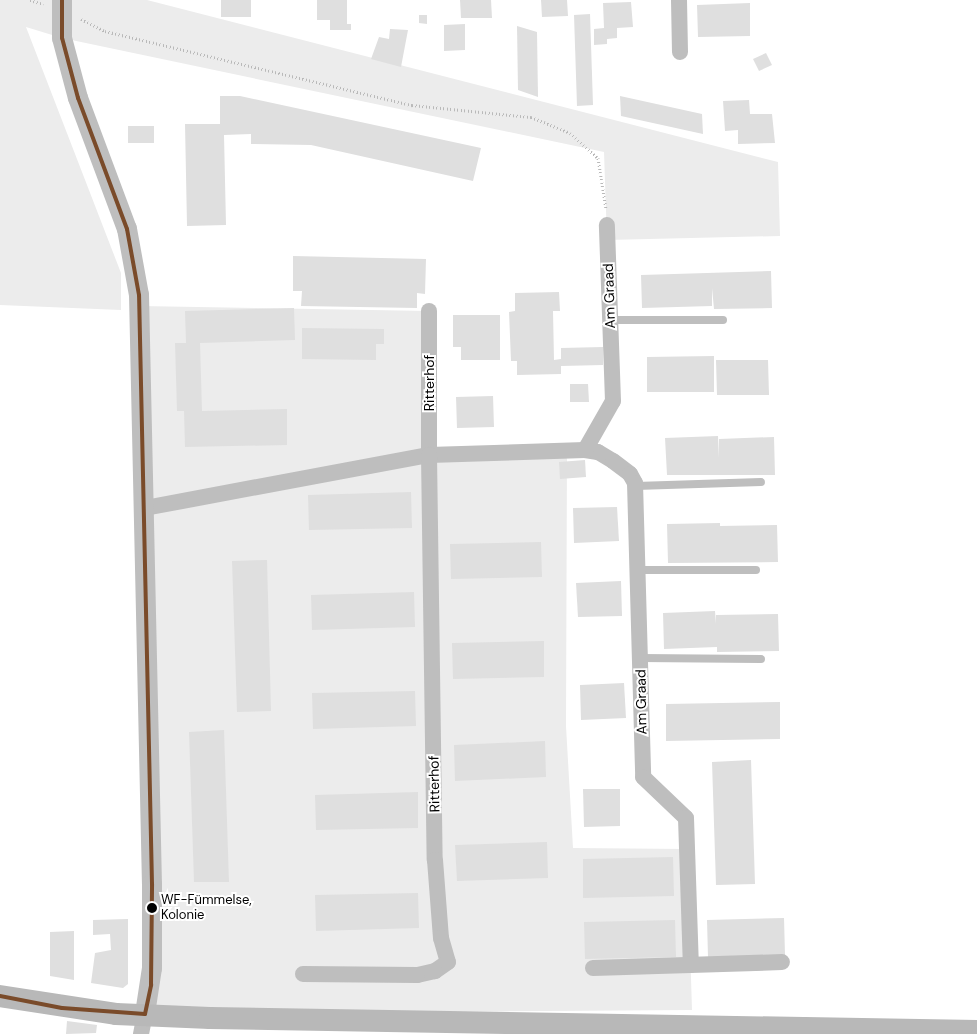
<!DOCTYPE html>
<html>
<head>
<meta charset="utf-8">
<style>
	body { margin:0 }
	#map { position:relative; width:977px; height:1034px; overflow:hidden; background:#fff; font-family:"DM Sans",sans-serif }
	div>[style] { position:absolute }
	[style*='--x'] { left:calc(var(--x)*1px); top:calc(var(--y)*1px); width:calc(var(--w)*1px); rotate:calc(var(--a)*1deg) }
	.green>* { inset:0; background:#ececec }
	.building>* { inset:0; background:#dfdfdf }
	.path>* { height:3px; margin-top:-1.5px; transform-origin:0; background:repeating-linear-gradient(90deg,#b9b9b9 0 1px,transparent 0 3.5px) }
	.service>* { height:8px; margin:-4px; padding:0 4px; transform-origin:4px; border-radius:4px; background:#bebebe }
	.minor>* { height:16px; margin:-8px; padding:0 8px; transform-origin:8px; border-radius:8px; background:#bebebe }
	.tertiary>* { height:20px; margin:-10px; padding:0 10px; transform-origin:10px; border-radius:10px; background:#bebebe }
	.secondary>* { height:22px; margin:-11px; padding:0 11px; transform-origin:11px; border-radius:11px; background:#b8b8b8 }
	.bus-1>* { height:4px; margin:-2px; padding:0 2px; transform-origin:2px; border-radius:2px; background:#7a4b2a }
	.dots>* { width:14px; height:14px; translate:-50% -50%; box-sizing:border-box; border:2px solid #fff; border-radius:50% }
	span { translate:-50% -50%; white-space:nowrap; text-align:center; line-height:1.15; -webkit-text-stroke:4px #fff; paint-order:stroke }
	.bus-label { font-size:13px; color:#000 }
	.left { translate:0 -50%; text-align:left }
	.street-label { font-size:14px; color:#000 }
</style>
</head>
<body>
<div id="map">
	<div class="green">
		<i style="clip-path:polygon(0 0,147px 0,778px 162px,780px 236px,607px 240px,604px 152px,62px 38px,26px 27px,121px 273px,121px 310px,0 305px)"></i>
		<i style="clip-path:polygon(139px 306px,429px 311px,429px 454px,567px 450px,566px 726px,573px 848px,687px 849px,692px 1010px,145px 1014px)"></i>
	</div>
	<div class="building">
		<i style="clip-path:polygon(221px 0,251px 0,251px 17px,221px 17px)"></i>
		<i style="clip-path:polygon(317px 0,347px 0,347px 24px,351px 24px,351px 30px,330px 30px,330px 20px,317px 20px)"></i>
		<i style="clip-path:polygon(460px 0,491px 0,492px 18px,461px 18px)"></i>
		<i style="clip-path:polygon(541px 0,567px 0,568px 16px,542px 17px)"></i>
		<i style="clip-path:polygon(631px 2px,633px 27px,617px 28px,617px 38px,607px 39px,607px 44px,594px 45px,594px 29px,604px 28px,603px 3px)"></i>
		<i style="clip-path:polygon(750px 3px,750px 36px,698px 37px,697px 5px)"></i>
		<i style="clip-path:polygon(590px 14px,593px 105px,577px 106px,574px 15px)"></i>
		<i style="clip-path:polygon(419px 15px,427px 15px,427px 24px,419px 23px)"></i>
		<i style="clip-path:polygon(465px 24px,465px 50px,444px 51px,444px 25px)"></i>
		<i style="clip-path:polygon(517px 26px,537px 32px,538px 97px,518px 90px)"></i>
		<i style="clip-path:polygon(390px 29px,408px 30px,401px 67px,371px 59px,379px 37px,389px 39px)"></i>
		<i style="clip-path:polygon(766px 53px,772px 65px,759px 71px,753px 59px)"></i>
		<i style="clip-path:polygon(220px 96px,240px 96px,481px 148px,473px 181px,311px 145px,251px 144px,251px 134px,224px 135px,226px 225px,187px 226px,185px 124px,220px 124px)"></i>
		<i style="clip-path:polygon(620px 96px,702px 114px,703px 134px,621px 116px)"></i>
		<i style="clip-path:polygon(749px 100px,750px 114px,772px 114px,775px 143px,738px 144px,738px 130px,725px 131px,723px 101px)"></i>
		<i style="clip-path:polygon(128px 126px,154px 126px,154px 143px,128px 143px)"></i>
		<i style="clip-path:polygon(293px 256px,426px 259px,425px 294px,417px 293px,417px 308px,301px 306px,302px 291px,293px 291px)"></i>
		<i style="clip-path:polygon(771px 271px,772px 308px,714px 309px,712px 288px,712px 306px,642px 308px,641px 275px)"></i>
		<i style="clip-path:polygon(559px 292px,560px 311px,553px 311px,554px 360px,561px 359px,561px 348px,603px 347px,603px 365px,561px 366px,561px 374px,517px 375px,517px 361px,511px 361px,509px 312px,515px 311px,515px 293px)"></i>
		<i style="clip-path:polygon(294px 308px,295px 340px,200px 343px,202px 411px,287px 409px,287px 445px,185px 447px,184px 411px,177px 411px,175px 343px,186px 343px,185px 311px)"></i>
		<i style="clip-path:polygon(453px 315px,500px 315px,500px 360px,461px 360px,461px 347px,453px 347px)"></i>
		<i style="clip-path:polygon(302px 328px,384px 329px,384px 344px,376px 344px,376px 360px,302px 359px)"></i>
		<i style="clip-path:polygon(714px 356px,714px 392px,647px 392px,647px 357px)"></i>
		<i style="clip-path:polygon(716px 360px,768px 360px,769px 395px,717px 395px)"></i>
		<i style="clip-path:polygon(570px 384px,588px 384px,589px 402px,570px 402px)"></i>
		<i style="clip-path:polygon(493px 396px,494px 427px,457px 428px,456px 397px)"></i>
		<i style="clip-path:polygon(718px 436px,719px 458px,719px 439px,774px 437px,775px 475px,667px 475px,665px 438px)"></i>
		<i style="clip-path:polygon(585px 460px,586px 477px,560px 479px,559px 462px)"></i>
		<i style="clip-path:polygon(411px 492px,412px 528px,309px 530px,308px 495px)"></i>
		<i style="clip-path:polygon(617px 507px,619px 541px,574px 543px,573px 508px)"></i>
		<i style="clip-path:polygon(720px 523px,720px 526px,777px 525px,778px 562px,668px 563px,667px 524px)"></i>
		<i style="clip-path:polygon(541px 542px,542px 577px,451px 579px,450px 544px)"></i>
		<i style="clip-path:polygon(267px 560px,271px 711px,237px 712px,232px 561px)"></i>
		<i style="clip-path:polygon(621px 581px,622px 616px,578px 617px,576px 583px)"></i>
		<i style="clip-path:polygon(414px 592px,415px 627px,312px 630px,311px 595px)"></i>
		<i style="clip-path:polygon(715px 611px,716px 624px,716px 615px,778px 614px,779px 651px,717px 652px,717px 647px,664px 649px,663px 613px)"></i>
		<i style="clip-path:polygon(544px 641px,544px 677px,453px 679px,452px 643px)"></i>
		<i style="clip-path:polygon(624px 683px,626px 718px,581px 720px,580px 685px)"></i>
		<i style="clip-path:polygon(415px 691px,416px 726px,313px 729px,312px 693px)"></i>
		<i style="clip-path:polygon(780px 702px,780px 739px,666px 741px,666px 704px)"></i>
		<i style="clip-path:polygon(224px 730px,229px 882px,194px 882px,189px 732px)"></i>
		<i style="clip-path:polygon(545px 741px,546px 777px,455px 781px,454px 745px)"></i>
		<i style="clip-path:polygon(751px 760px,755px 884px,716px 885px,712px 762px)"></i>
		<i style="clip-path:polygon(583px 789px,620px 789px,620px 826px,584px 827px)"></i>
		<i style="clip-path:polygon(418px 792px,418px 828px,316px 830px,315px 795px)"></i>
		<i style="clip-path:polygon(547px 842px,548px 878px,457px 881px,455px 845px)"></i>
		<i style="clip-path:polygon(673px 857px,674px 896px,583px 898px,583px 859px)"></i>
		<i style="clip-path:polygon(418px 893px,419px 928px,316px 931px,315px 895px)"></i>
		<i style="clip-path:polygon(784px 918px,785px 955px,708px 957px,707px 920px)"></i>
		<i style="clip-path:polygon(128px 919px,128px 984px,123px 988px,91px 983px,95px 953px,111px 950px,110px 934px,93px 935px,93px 920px)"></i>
		<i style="clip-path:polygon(675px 920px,676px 957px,585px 959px,584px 922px)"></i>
		<i style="clip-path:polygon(74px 931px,74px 980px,50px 976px,50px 932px)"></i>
		<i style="clip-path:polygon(67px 1021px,97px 1025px,96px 1033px,66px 1034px)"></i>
	</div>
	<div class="path">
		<i style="--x:30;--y:0;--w:14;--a:17"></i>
		<i style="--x:81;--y:19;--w:27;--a:27"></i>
		<i style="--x:105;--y:31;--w:316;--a:13.6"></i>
		<i style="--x:412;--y:105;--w:120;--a:5.8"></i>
		<i style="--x:531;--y:117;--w:42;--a:22.3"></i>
		<i style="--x:570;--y:133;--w:38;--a:42"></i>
		<i style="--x:598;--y:158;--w:52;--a:81.1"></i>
	</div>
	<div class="service">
		<i style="--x:610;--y:320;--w:113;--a:0"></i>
		<i style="--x:636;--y:486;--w:125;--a:-1.8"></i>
		<i style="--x:638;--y:570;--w:118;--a:0"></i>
		<i style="--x:640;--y:658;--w:121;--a:0.5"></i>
	</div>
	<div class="minor">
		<i style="--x:679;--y:0;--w:52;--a:88.9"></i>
		<i style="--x:429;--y:311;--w:144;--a:90"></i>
		<i style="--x:429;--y:455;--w:156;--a:-1.8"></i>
		<i style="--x:585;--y:450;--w:13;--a:9"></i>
		<i style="--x:598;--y:452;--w:17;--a:31"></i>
		<i style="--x:613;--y:461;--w:21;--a:37"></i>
		<i style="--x:630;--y:474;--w:10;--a:61"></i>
		<i style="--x:635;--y:483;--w:294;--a:88.4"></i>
		<i style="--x:643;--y:777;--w:59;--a:43.6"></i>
		<i style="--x:686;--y:818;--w:147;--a:88.1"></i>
		<i style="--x:585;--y:450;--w:56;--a:-60.3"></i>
		<i style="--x:613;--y:401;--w:176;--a:-92"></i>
		<i style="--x:145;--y:508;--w:289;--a:-10.6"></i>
		<i style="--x:429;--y:455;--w:405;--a:89.2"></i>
		<i style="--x:435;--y:860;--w:78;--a:85.6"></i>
		<i style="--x:441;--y:938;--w:25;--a:74"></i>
		<i style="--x:448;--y:962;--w:16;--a:145"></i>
		<i style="--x:435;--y:971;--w:18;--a:167"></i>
		<i style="--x:417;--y:975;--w:114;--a:-179.5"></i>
		<i style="--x:593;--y:968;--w:189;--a:-1.8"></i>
		<i style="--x:141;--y:1034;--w:20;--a:-79"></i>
	</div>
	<div class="tertiary">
		<i style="--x:62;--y:0;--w:38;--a:90"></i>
		<i style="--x:62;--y:38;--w:62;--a:75.1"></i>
		<i style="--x:78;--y:98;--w:140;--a:69.5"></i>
		<i style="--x:127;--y:229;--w:67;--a:79.7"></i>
		<i style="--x:139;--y:295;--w:589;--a:88.74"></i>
		<i style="--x:152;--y:884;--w:84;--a:90"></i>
		<i style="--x:152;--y:968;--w:47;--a:98.7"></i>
	</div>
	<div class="secondary">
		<i style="--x:0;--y:996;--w:117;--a:8.8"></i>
		<i style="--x:116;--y:1014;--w:94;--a:2.4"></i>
		<i style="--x:210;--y:1018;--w:767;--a:0.97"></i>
	</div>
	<div class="bus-1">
		<i style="--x:0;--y:996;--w:63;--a:11"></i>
		<i style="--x:62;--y:1008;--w:83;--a:4.1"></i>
		<i style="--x:145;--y:1014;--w:30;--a:-78"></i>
		<i style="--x:151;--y:985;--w:101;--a:-89.4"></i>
		<i style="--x:152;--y:884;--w:589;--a:-91.26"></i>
		<i style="--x:139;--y:295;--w:67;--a:-100.3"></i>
		<i style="--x:127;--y:229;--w:140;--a:-110.5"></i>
		<i style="--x:78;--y:98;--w:62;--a:-104.9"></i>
		<i style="--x:62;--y:38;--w:38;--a:-90"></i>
	</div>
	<div class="dots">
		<i style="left:152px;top:908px;background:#000"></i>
	</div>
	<div class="bus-label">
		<span class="left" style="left:161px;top:908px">WF-Fümmelse,<br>Kolonie</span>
	</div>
	<div class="street-label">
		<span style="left:609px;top:296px;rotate:-92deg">Am Graad</span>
		<span style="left:429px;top:383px;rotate:-90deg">Ritterhof</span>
		<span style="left:641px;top:702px;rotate:-91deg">Am Graad</span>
		<span style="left:434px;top:784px;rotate:-91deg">Ritterhof</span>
	</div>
</div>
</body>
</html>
